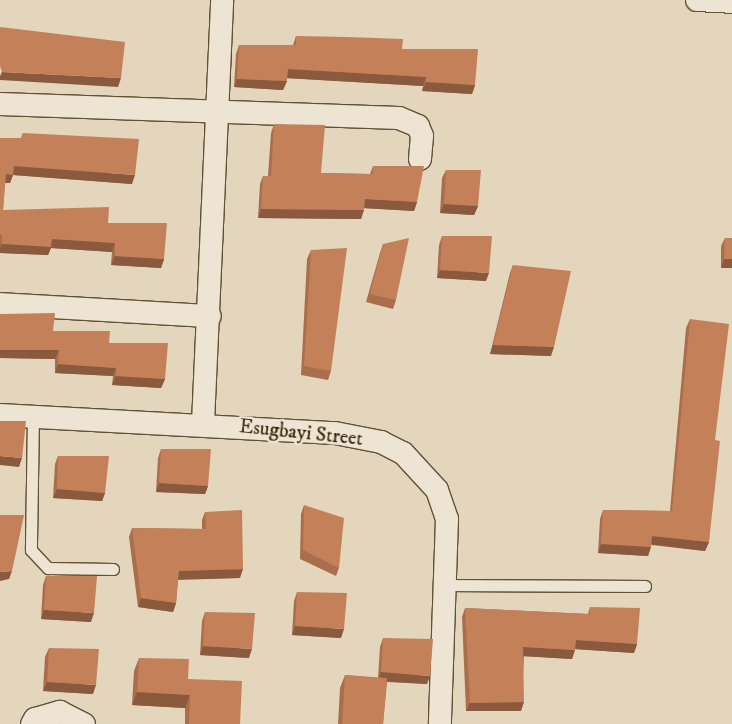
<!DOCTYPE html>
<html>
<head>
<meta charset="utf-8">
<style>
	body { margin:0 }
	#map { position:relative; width:732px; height:724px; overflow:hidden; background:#e3d6bd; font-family:"IM FELL DW Pica",serif }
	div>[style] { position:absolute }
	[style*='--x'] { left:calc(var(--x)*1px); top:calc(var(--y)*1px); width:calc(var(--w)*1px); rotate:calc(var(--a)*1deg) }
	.roads { filter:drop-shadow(1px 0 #635033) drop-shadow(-1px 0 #635033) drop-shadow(0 1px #635033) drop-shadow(0 -1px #635033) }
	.lane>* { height:11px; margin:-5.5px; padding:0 5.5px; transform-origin:5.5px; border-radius:5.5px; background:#ede4d4 }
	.street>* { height:22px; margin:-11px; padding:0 11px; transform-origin:11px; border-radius:11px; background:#ede4d4 }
	.wall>* { inset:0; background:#a96e4c }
	.shaded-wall>* { inset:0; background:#895a3e }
	.building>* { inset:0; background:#c48058 }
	span { translate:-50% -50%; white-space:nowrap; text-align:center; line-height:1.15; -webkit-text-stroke:5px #ede4d4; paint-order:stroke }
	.street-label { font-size:20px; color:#382405 }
</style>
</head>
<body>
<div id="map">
	<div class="roads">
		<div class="lane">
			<i style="--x:33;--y:416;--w:134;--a:90.9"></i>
			<i style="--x:31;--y:550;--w:25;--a:47"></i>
			<i style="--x:48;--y:568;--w:65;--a:0.9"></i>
			<i style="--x:445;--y:585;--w:200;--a:0.3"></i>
		</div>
		<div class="street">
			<i style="--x:697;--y:0;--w:35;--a:3"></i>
			<i style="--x:0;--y:104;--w:399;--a:2"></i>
			<i style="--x:399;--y:118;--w:21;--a:23"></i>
			<i style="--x:418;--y:126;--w:11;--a:68"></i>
			<i style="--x:422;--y:136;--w:23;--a:95"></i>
			<i style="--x:0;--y:304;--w:210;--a:3.3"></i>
			<i style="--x:0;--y:415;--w:335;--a:3.1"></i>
			<i style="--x:335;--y:433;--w:47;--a:11.1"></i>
			<i style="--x:381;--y:442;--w:25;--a:27"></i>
			<i style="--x:403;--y:453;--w:50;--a:47.4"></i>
			<i style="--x:437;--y:490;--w:31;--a:71"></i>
			<i style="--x:447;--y:519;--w:205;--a:92"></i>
			<i style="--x:203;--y:423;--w:423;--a:-87.4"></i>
			<i style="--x:32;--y:724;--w:6;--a:-59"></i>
			<i style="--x:35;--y:719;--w:26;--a:-16"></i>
			<i style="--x:60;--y:712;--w:27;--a:27"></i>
		</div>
	</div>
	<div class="wall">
		<i style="clip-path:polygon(296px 36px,402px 49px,475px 85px,472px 94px,422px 91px,423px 86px,287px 78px,287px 81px,283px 90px,234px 87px,236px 54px,239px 45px,293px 45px)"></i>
		<i style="clip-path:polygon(274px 124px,321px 173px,370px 174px,373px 166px,417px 202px,414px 211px,364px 208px,361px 219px,258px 218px,260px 184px,263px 176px,268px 176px,271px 133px)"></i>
		<i style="clip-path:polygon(23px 133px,132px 184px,13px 175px,10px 183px,5px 183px,3px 210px,108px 223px,164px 259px,161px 268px,111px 265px,112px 252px,51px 248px,48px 255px,0 253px,0 138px,21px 138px)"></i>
		<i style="clip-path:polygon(446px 170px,478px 206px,474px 215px,440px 213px,442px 178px)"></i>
		<i style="clip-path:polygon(442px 236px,486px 281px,437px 278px,439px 245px)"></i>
		<i style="clip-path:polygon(725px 238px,732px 238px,732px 268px,721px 268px,721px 246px)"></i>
		<i style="clip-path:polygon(383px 244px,396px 300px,393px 309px,366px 302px,380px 253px)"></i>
		<i style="clip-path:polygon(311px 250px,331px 371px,328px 380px,301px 375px,307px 259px)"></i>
		<i style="clip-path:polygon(513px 265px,551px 356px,490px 354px,510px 273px)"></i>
		<i style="clip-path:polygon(0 314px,53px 331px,109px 343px,165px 379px,161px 388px,112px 385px,113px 376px,55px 373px,55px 359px,0 358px)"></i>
		<i style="clip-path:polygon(690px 319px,715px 440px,709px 542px,705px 551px,651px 545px,648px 556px,598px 553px,600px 519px,603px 510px,670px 511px,686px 328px)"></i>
		<i style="clip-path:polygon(161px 449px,208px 486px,205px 494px,156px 492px,158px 458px)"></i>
		<i style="clip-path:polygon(58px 456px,105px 493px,102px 501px,53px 498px,55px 464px)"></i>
		<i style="clip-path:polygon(304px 505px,339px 568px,336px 576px,300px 559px,301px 514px)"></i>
		<i style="clip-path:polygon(205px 512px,240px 578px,178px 579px,176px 603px,173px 612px,138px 607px,129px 537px,132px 528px,202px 529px,202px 520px)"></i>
		<i style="clip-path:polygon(46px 576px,91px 622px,41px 619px,43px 585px)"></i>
		<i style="clip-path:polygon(297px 592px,341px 638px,292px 635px,294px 601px)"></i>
		<i style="clip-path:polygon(590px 607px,637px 644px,634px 653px,575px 649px,572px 659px,524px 656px,521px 711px,466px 711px,462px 617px,465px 608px,588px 614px)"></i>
		<i style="clip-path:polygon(205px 612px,249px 658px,200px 655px,202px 621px)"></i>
		<i style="clip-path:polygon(383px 638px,427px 684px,387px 682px,383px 724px,338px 724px,340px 688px,345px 675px,378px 678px,380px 647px)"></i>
		<i style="clip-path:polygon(49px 648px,93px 694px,43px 691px,45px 657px)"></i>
		<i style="clip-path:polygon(139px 658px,188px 679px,240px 724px,185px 724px,185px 708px,132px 705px,134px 671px)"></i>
	</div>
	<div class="shaded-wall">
		<i style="clip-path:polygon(288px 69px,426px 77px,423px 86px,284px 78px)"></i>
		<i style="clip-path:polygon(2px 72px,121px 78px,118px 87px,0 80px,0 76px)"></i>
		<i style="clip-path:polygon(237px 79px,287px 81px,283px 90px,234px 87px)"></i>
		<i style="clip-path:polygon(426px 82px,475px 85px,472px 94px,422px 91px)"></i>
		<i style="clip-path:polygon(14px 166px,135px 175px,132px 184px,13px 175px,10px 183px,2px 183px,6px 174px)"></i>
		<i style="clip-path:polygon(365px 199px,417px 202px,414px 211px,362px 208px)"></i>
		<i style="clip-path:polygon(444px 204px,478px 206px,474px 215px,440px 213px)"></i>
		<i style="clip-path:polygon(261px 209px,364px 210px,361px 219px,258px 218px)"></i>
		<i style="clip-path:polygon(52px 239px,115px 243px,112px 252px,51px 248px,48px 255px,0 253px,0 248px,2px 244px)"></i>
		<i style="clip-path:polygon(115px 256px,164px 259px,161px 268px,111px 265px)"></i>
		<i style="clip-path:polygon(724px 259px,732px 259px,732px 268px,721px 268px)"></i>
		<i style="clip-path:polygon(440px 270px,489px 273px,486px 281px,437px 278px)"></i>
		<i style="clip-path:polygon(493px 345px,554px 347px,551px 356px,490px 354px)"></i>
		<i style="clip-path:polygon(0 350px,59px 350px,55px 359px,0 358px)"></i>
		<i style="clip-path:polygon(58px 364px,116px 368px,113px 376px,55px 373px)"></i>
		<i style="clip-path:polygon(116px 376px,165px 379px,161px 388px,112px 385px)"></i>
		<i style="clip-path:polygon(0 456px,22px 458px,19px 467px,0 465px)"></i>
		<i style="clip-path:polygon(159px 483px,208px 486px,205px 494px,156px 492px)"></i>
		<i style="clip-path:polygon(57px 489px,105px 493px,102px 501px,53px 498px)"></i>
		<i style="clip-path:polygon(652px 536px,709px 542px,705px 551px,649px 544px)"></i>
		<i style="clip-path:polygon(601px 544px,651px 547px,648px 556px,598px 553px)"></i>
		<i style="clip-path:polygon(243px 569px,240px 578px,176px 580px,179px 571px)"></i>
		<i style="clip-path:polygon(12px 571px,9px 579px,0 581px,0 572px)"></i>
		<i style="clip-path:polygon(141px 598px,176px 603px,173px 612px,138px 607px)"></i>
		<i style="clip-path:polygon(44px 610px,94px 613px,91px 622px,41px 619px)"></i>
		<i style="clip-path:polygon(295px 626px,344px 629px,341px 638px,292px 635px)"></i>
		<i style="clip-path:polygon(576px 640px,637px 644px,634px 653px,573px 649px)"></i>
		<i style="clip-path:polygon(203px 646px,252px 649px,249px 658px,200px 655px)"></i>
		<i style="clip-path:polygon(523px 647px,575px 650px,572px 659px,520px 656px)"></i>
		<i style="clip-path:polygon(381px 672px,430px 676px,427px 684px,378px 681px)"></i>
		<i style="clip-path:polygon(47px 682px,96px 685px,93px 694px,43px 691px)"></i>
		<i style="clip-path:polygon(137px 692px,190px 695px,185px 708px,132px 705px)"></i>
		<i style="clip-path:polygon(524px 702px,521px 711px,466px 711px,470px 703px)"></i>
	</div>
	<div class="building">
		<i style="clip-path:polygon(0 27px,125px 42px,121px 78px,2px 72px,0 66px)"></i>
		<i style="clip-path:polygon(296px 36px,347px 37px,403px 39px,402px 49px,478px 49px,475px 85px,426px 82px,426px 77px,288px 69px,287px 81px,237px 79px,239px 45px,296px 45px)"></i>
		<i style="clip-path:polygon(274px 124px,325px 125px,321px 173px,373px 174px,373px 166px,424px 166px,417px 202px,365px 199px,364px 210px,261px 209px,263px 176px,271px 176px)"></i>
		<i style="clip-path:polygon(23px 133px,139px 139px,135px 175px,14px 166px,13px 175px,6px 174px,3px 210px,109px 207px,108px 223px,167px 223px,164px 259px,115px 256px,115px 243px,52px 239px,51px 247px,2px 244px,2px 235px,0 234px,0 138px,22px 138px)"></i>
		<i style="clip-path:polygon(446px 170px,481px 170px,478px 206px,444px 204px)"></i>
		<i style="clip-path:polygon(442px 236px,492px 236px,489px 273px,440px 270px)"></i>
		<i style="clip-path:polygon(409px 238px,396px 300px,370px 294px,383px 244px)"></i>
		<i style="clip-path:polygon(725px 238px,732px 238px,732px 259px,724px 259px)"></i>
		<i style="clip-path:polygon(347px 248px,331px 371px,304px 366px,311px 250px)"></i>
		<i style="clip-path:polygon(513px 265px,571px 271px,554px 347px,493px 345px)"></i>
		<i style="clip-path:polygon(55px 313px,53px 331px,110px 331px,109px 343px,168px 343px,165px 379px,116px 376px,116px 368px,58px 364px,59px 350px,0 350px,0 314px)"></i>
		<i style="clip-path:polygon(690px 319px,729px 324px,715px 440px,720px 441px,709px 542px,652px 536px,651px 547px,601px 544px,603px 510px,672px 511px)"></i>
		<i style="clip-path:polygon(0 421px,26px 421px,22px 458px,0 456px)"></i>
		<i style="clip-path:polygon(161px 449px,211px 449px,208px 486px,159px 483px)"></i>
		<i style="clip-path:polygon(58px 456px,109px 456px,105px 493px,57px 489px)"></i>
		<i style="clip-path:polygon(304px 505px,344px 518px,339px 568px,303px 550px)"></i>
		<i style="clip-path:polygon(242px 510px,243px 569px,179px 571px,176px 603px,141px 598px,132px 528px,206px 529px,205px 512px)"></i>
		<i style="clip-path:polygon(0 515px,24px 515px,12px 571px,0 572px)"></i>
		<i style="clip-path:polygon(46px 576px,97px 576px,94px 613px,44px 610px)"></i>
		<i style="clip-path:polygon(297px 592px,347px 593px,344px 629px,295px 626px)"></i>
		<i style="clip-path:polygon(590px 607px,640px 608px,637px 644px,576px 640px,575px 650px,523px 647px,524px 702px,470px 703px,465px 608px,590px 614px)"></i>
		<i style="clip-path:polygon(205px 612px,255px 613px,252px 649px,203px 646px)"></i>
		<i style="clip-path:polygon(383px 638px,433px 639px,430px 676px,381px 672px)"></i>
		<i style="clip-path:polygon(49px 648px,99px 649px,96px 685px,47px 682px)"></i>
		<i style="clip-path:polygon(139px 658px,189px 659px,188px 679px,242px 681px,240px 724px,189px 724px,190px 695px,137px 692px)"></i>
		<i style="clip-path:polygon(345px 675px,387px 678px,383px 724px,342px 724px)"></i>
	</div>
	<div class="street-label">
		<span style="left:301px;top:433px;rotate:6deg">Esugbayi Street</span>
	</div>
</div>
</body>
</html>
